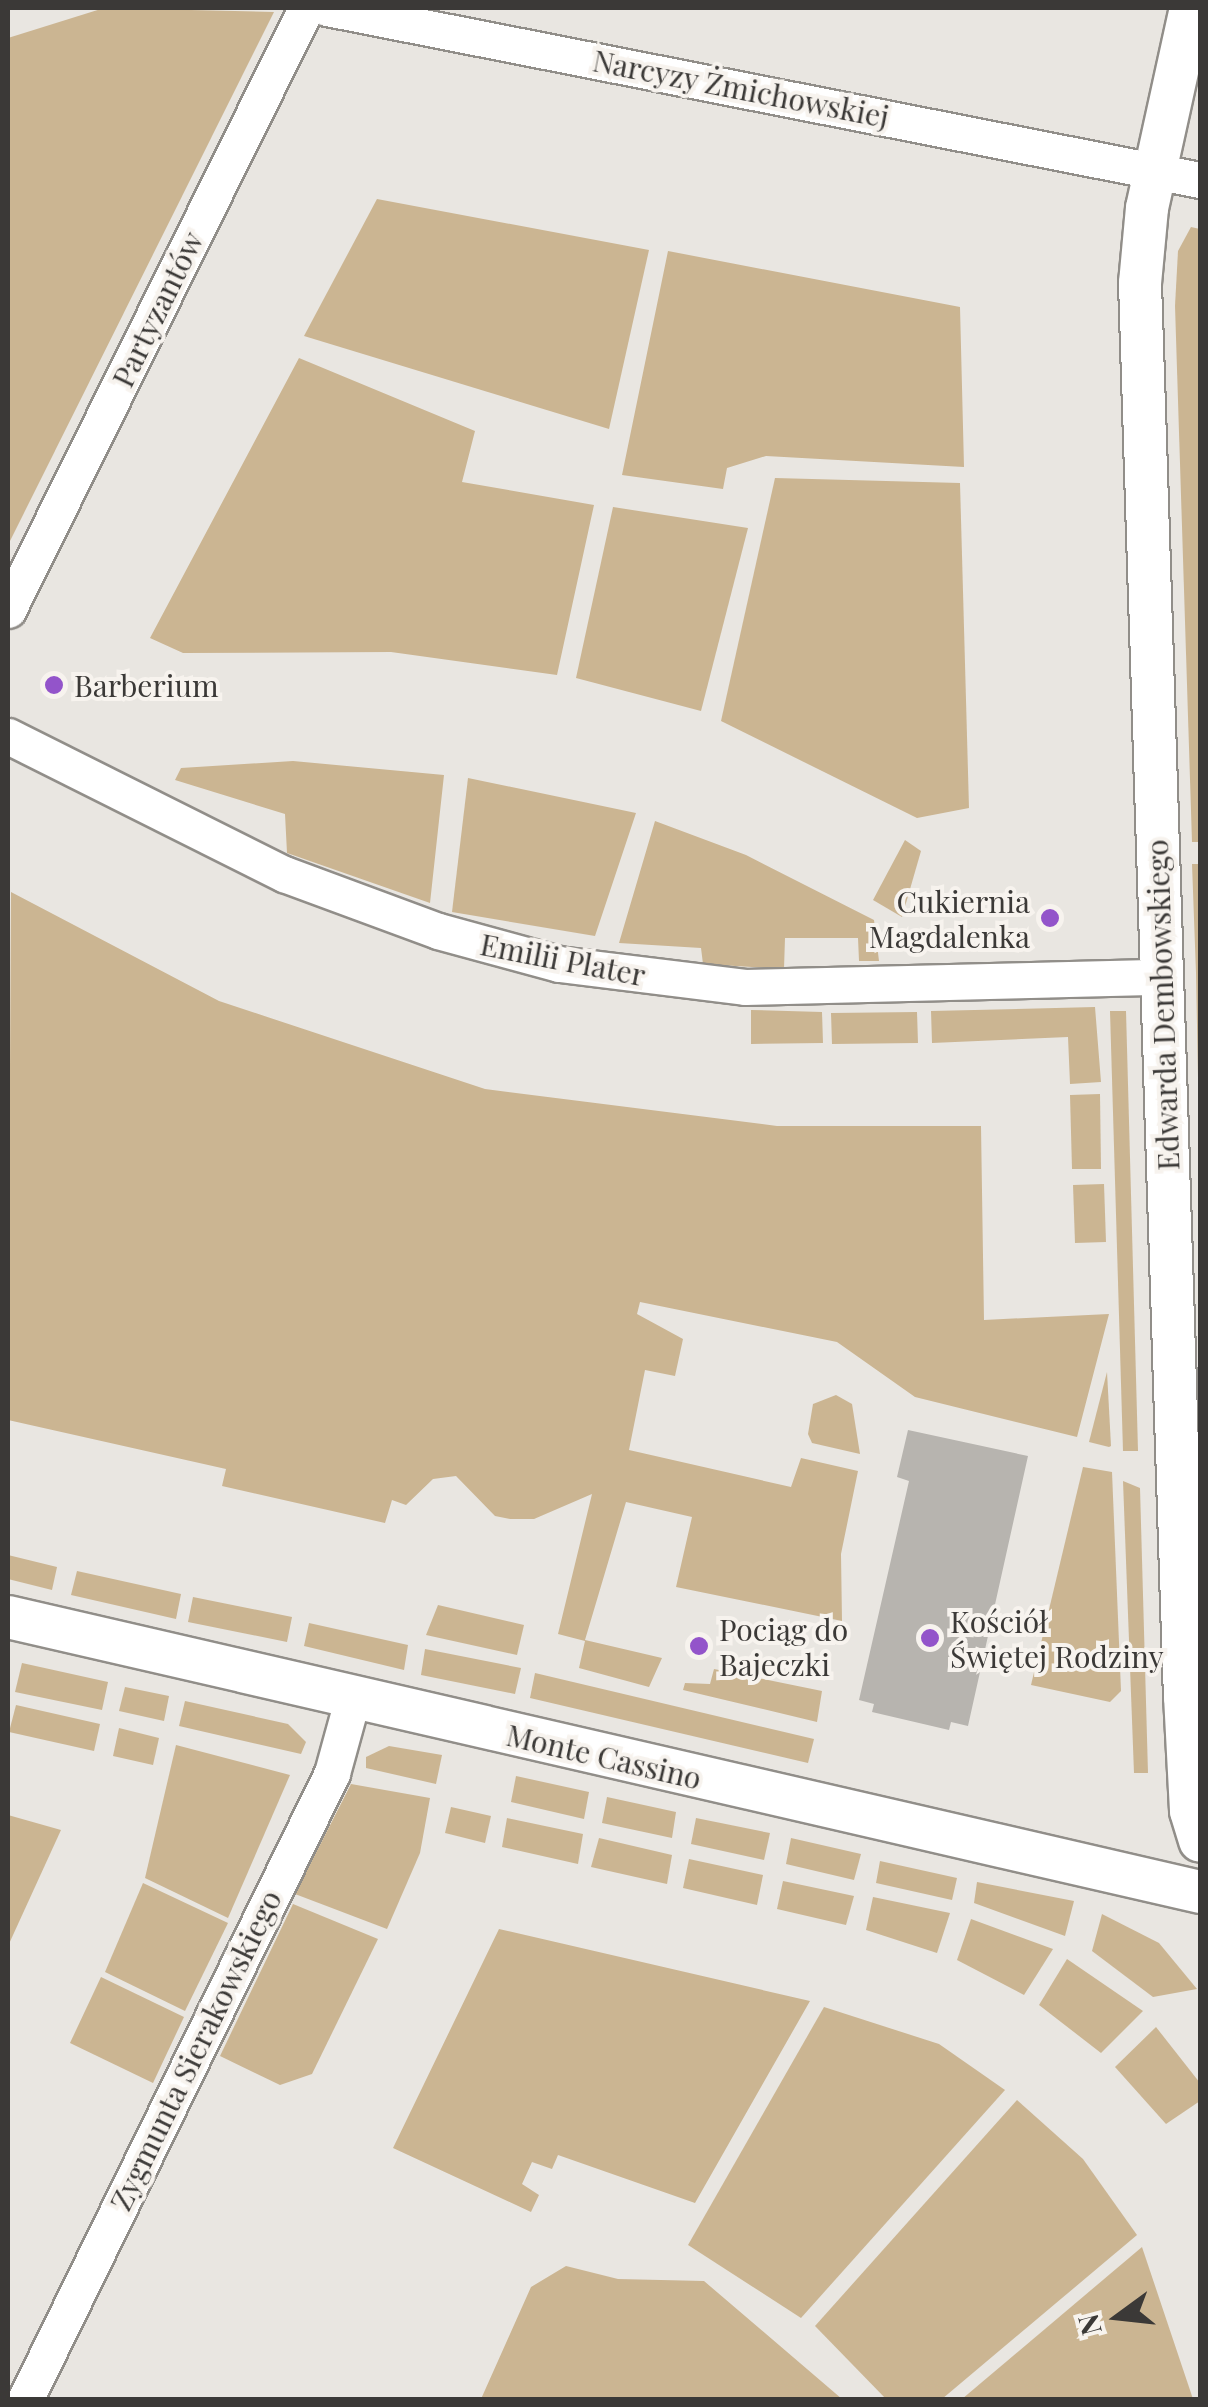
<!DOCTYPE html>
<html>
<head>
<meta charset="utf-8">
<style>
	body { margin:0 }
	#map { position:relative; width:1208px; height:2407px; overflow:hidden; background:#e9e6e1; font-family:"Playfair Display",serif }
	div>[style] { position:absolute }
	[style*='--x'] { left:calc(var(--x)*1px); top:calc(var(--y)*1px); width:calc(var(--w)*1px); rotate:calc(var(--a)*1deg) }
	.green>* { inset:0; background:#cbb592 }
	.building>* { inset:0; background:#b7b4af }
	.roads { filter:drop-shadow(2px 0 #918e89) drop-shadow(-2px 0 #918e89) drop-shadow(0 2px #918e89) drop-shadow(0 -2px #918e89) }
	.minor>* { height:35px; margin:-17.5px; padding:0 17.5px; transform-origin:17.5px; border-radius:17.5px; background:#fff }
	.tertiary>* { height:42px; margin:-21px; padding:0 21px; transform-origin:21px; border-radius:21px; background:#fff }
	.dots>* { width:28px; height:28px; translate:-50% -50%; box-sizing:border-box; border:5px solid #f7f3ee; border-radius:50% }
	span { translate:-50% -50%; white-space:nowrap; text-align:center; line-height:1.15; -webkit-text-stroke:8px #f7f3ee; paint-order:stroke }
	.street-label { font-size:30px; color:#3b3937 }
	.poi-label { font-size:30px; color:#3b3937 }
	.left { translate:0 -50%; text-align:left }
	.right { translate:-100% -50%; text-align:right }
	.frame { position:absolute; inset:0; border:10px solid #3b3937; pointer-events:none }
	.north { position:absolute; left:1068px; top:2267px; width:100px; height:100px; -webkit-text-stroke:8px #f7f3ee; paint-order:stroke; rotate:255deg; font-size:28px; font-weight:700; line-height:40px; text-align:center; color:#3b3937 }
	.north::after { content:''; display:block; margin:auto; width:35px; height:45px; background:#3b3937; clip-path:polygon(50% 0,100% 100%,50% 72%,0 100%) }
</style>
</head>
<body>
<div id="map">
	<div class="green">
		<i style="clip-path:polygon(104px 8px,274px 12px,8px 545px,8px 38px)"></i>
		<i style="clip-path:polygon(377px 199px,649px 250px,609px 429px,304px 336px)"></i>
		<i style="clip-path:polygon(1191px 227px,1200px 229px,1200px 842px,1192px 842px,1175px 306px,1178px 251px)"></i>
		<i style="clip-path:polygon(668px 251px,960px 307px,964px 467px,766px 456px,727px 468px,723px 489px,622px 475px)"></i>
		<i style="clip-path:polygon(299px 358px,475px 431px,462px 482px,594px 505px,557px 675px,391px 652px,183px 653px,150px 638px)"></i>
		<i style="clip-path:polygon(775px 478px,960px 483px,969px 808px,917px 818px,721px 721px)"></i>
		<i style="clip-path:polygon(613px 507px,748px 528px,701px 711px,576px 678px)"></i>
		<i style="clip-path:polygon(293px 761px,444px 775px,430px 903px,287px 853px,285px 814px,175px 780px,181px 768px)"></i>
		<i style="clip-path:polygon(468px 778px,636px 813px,595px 936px,452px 912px)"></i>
		<i style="clip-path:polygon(655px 821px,746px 855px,874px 920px,879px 961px,859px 961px,858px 938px,785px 938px,784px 969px,703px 964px,701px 948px,619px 943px)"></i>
		<i style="clip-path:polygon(905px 840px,921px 851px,902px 917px,873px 900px)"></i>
		<i style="clip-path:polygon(1192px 864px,1200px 864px,1200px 1184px,1196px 973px)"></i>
		<i style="clip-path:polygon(11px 892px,219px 1001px,485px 1089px,777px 1126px,981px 1126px,984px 1320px,1109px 1314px,1077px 1437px,915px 1397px,837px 1342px,640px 1302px,637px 1314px,683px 1339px,675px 1376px,645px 1370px,629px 1450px,791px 1487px,801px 1458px,858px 1471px,841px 1554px,842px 1621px,676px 1587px,692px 1517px,626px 1502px,585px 1640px,662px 1658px,649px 1687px,579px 1668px,585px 1641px,558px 1634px,592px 1494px,534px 1519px,510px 1519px,495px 1516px,456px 1476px,433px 1479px,406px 1505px,392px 1500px,385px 1523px,222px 1486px,226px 1469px,8px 1420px)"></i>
		<i style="clip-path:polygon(1095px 1007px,1101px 1082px,1070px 1084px,1068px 1037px,932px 1043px,931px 1011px)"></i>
		<i style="clip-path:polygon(751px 1010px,822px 1012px,823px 1043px,751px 1044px)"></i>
		<i style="clip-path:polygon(1110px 1011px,1126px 1011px,1138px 1451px,1123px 1451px)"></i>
		<i style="clip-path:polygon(917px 1012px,918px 1043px,832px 1044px,831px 1013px)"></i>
		<i style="clip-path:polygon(1100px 1094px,1101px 1169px,1072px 1169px,1070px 1095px)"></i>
		<i style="clip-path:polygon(1104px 1184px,1106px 1242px,1075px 1243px,1073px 1185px)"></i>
		<i style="clip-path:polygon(1107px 1372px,1111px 1446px,1109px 1447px,1089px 1442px)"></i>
		<i style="clip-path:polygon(836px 1395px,852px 1404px,860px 1454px,812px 1443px,808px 1434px,813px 1404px)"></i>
		<i style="clip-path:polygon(1083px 1467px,1112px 1472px,1121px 1691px,1110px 1702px,1031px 1685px)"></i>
		<i style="clip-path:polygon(1123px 1481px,1140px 1488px,1148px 1773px,1134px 1773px)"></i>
		<i style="clip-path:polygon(8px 1555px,57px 1567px,52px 1590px,8px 1579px)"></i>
		<i style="clip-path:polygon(77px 1571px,181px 1594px,176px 1619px,71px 1595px)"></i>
		<i style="clip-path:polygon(193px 1597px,292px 1617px,287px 1642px,188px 1622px)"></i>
		<i style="clip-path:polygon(438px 1605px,524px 1625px,517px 1655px,426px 1635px)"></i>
		<i style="clip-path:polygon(309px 1623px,408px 1645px,404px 1670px,304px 1646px)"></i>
		<i style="clip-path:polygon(425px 1649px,521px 1668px,515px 1694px,421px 1675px)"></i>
		<i style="clip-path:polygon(22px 1663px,108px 1682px,102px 1710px,15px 1692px)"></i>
		<i style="clip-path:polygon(714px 1669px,822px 1691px,817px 1722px,683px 1690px,685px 1683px,710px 1684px)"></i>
		<i style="clip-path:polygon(535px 1673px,814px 1739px,808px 1763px,530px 1698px)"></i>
		<i style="clip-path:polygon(125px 1687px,169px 1696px,164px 1721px,119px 1711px)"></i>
		<i style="clip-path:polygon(185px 1701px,288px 1724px,306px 1742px,301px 1754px,179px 1726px)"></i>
		<i style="clip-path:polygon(16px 1705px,100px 1724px,94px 1751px,9px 1732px)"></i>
		<i style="clip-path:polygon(119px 1728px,159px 1738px,153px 1765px,113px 1756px)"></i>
		<i style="clip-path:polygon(176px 1745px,290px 1775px,228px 1918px,145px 1878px)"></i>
		<i style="clip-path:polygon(389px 1746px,442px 1755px,436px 1784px,366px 1768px,366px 1757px)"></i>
		<i style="clip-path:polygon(516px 1776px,589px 1792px,584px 1819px,511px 1802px)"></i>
		<i style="clip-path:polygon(351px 1784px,430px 1798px,420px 1853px,387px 1929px,295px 1894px)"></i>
		<i style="clip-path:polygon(607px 1797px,676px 1812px,672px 1838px,602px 1823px)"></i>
		<i style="clip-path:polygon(451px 1807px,491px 1816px,485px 1843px,445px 1833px)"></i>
		<i style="clip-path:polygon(8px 1815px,61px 1830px,8px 1946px)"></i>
		<i style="clip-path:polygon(507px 1818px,583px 1834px,578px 1864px,502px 1847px)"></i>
		<i style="clip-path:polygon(696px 1818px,770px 1833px,764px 1860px,691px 1844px)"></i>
		<i style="clip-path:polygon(599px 1838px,672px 1855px,667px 1884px,591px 1867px)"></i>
		<i style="clip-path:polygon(791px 1838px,861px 1854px,854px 1880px,786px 1864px)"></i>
		<i style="clip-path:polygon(689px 1859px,763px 1875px,757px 1905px,683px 1888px)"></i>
		<i style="clip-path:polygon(880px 1861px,957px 1878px,952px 1900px,876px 1883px)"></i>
		<i style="clip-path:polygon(783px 1881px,854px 1896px,846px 1925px,777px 1909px)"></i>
		<i style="clip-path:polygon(977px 1882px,1074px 1901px,1065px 1936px,974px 1903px)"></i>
		<i style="clip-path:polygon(143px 1883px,228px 1923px,185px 2011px,105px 1972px)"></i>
		<i style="clip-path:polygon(873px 1897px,950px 1913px,937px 1953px,866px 1930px)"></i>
		<i style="clip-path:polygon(293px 1904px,378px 1939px,312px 2074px,280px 2085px,220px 2056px)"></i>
		<i style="clip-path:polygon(1102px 1914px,1159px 1943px,1197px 1989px,1153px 1997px,1092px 1951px)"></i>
		<i style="clip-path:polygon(971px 1919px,1053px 1949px,1024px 1995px,957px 1960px)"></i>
		<i style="clip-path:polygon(499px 1929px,810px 2001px,695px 2203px,558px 2155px,552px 2169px,532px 2162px,522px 2184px,539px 2195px,531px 2212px,393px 2148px)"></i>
		<i style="clip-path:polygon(1067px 1959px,1143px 2011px,1101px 2053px,1039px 2005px)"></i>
		<i style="clip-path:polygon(101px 1977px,184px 2017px,153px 2083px,70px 2043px)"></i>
		<i style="clip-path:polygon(824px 2007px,939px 2044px,1005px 2090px,801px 2318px,688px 2245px)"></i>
		<i style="clip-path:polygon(1156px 2027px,1200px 2083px,1200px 2101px,1166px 2124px,1115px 2067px)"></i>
		<i style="clip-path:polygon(1017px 2100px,1083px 2159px,1137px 2235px,942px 2399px,886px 2399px,815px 2326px)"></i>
		<i style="clip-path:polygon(1142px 2247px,1193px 2399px,962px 2399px)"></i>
		<i style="clip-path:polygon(566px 2266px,618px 2279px,704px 2281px,842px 2399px,481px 2399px,531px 2287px)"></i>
	</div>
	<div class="building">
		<i style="clip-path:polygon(908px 1430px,1028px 1456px,968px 1726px,951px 1722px,949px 1730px,872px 1712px,874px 1704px,859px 1700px,909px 1481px,897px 1477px)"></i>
	</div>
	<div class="roads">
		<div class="minor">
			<i style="--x:327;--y:8;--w:890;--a:11.15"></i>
			<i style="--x:8;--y:610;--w:672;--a:-63.66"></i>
			<i style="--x:8;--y:736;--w:309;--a:26.6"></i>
			<i style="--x:284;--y:874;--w:164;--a:20.3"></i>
			<i style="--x:438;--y:931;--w:125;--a:15.3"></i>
			<i style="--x:559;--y:964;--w:187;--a:7"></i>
			<i style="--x:745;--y:987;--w:416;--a:-1.4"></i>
			<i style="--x:25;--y:2400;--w:698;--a:-63.91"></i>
			<i style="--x:332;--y:1773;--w:79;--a:-74.6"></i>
		</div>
		<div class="tertiary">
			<i style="--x:1191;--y:8;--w:205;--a:102.4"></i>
			<i style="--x:1147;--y:208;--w:75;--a:95.3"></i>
			<i style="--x:1140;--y:283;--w:1414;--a:88.18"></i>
			<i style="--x:1185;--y:1696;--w:115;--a:87"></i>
			<i style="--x:1191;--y:1811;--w:31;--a:73"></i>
			<i style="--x:8;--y:1617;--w:1223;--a:12.99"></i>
		</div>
	</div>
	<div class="dots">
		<i style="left:54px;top:685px;background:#9354ca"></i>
		<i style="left:1050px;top:918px;background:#9354ca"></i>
		<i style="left:930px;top:1638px;background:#9354ca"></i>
		<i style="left:699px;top:1646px;background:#9354ca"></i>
	</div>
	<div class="street-label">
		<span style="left:741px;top:88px;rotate:11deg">Narcyzy Żmichowskiej</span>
		<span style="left:157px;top:309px;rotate:-64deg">Partyzantów</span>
		<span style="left:563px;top:959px;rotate:11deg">Emilii Plater</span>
		<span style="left:1162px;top:1005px;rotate:-92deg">Edwarda Dembowskiego</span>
		<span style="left:604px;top:1756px;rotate:13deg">Monte Cassino</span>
		<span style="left:195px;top:2050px;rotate:-64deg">Zygmunta Sierakowskiego</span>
	</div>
	<div class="poi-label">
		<span class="left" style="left:74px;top:685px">Barberium</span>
		<span class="right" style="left:1030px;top:918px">Cukiernia<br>Magdalenka</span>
		<span class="left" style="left:950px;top:1638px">Kościół<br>Świętej Rodziny</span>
		<span class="left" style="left:719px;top:1646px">Pociąg do<br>Bajeczki</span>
	</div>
	<div class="frame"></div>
	<div class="north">N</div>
</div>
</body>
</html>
